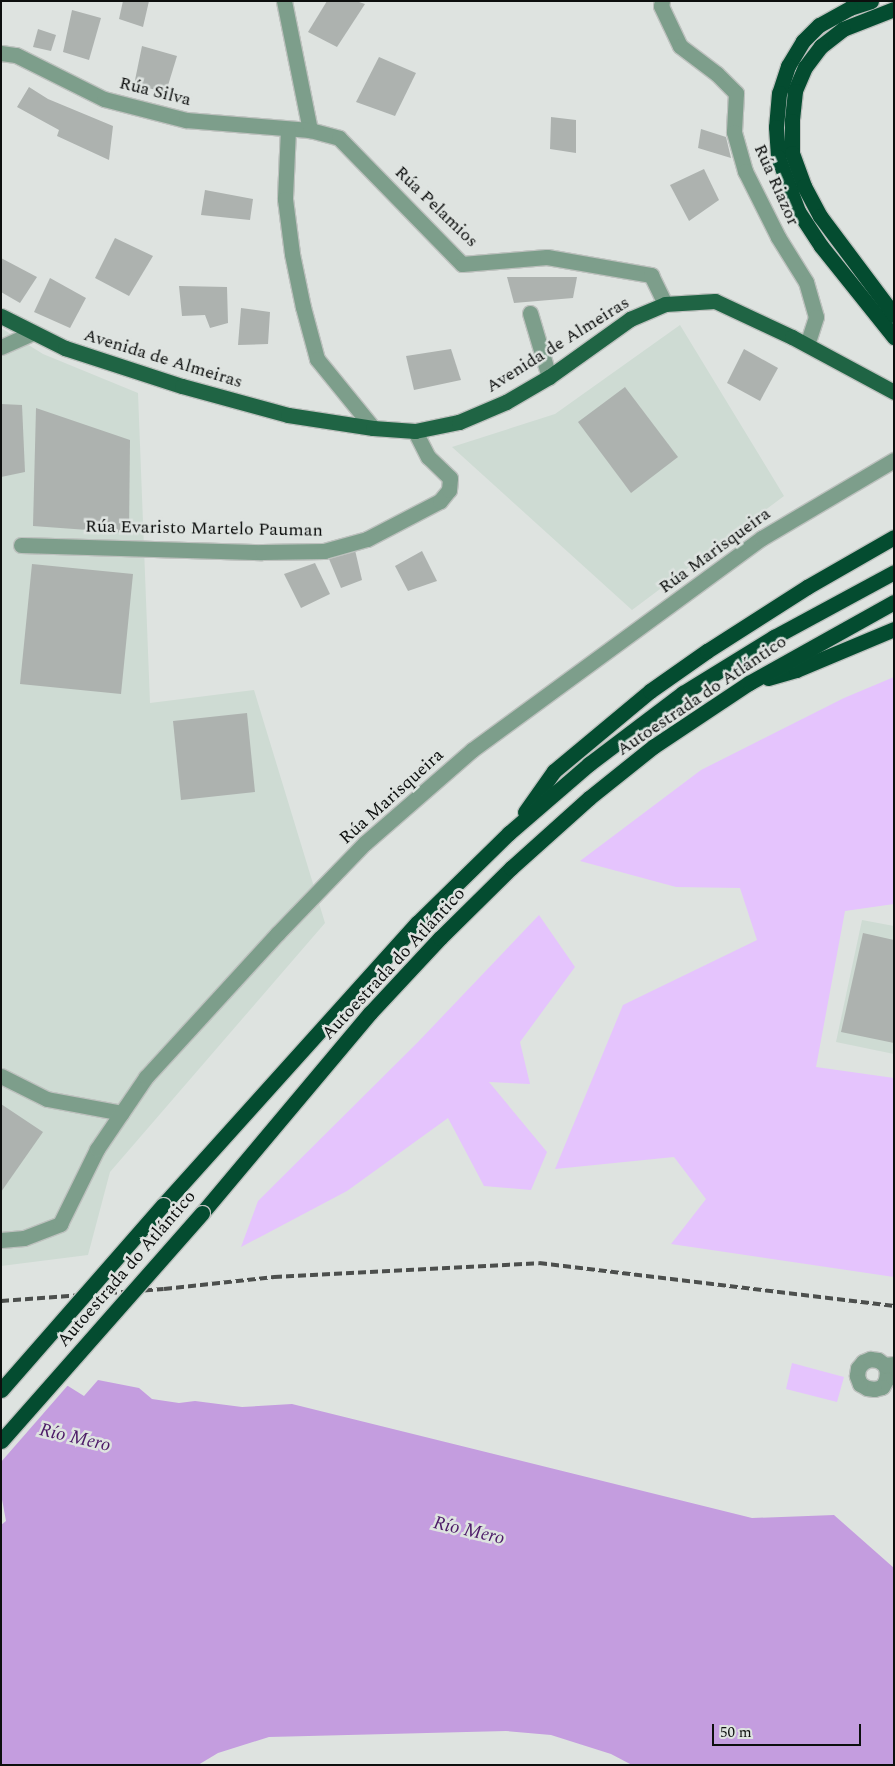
<!DOCTYPE html>
<html>
<head>
<meta charset="utf-8">
<style>
	body { margin:0 }
	#map { position:relative; width:895px; height:1766px; overflow:hidden; background:#dee3e0; font-family:Spectral,serif }
	div>[style] { position:absolute }
	[style*='--x'] { left:calc(var(--x)*1px); top:calc(var(--y)*1px); width:calc(var(--w)*1px); rotate:calc(var(--a)*1deg) }
	.built>* { inset:0; background:#cedbd3 }
	.green>* { inset:0; background:#e5c4fd }
	.water>* { inset:0; background:#c49ddf }
	.pier>* { inset:0; background:#dee3e0 }
	.building>* { inset:0; background:#adb2af }
	.roads { filter:drop-shadow(1px 0 #bdc1be) drop-shadow(-1px 0 #bdc1be) drop-shadow(0 1px #bdc1be) drop-shadow(0 -1px #bdc1be) }
	.minor>* { height:15px; margin:-7.5px; padding:0 7.5px; transform-origin:7.5px; border-radius:7.5px; background:#7d9e8b }
	.major>* { height:15px; margin:-7.5px; padding:0 7.5px; transform-origin:7.5px; border-radius:7.5px; background:#1f6444 }
	.highway>* { height:15px; margin:-7.5px; padding:0 7.5px; transform-origin:7.5px; border-radius:7.5px; background:#044c30 }
	.rail>* { height:4px; margin-top:-2px; transform-origin:0; background:repeating-linear-gradient(90deg,#4c4f4d 0 8px,transparent 0 12px) }
	.bridges { filter:drop-shadow(1px 0 #bdc1be) drop-shadow(-1px 0 #bdc1be) drop-shadow(0 1px #bdc1be) drop-shadow(0 -1px #bdc1be) }
	.highway-bridge>* { height:15px; margin:-7.5px; padding:0 7.5px; transform-origin:7.5px; border-radius:7.5px; background:#044c30 }
	span { translate:-50% -50%; white-space:nowrap; text-align:center; line-height:1.15; -webkit-text-stroke:5px #dee3e0; paint-order:stroke }
	.street-label { font-size:18px; color:#0d0f0e }
	.water-label { font-size:19px; color:#4b1966; font-style:italic }
	.frame { position:absolute; inset:0; border:2px solid #0d0f0e; pointer-events:none }
	.scale { position:absolute; left:712px; top:1724px; width:149px; height:22px; box-sizing:border-box; border:2px solid #0d0f0e; border-top:0; padding-left:6px; font-size:15px; line-height:18px; white-space:nowrap; color:#0d0f0e; -webkit-text-stroke:4px #dee3e0; paint-order:stroke }
</style>
</head>
<body>
<div id="map">
	<div class="built">
		<i style="clip-path:polygon(680px 325px,784px 496px,632px 610px,452px 447px,555px 414px)"></i>
		<i style="clip-path:polygon(1px 328px,43px 354px,138px 393px,150px 703px,254px 690px,325px 923px,110px 1172px,88px 1255px,1px 1266px)"></i>
		<i style="clip-path:polygon(862px 920px,894px 926px,894px 1054px,836px 1042px)"></i>
	</div>
	<div class="green">
		<i style="clip-path:polygon(894px 677px,894px 904px,845px 911px,816px 1067px,894px 1078px,894px 1277px,671px 1244px,706px 1199px,674px 1157px,555px 1169px,623px 1005px,757px 940px,740px 888px,676px 887px,580px 861px,701px 770px,844px 698px)"></i>
		<i style="clip-path:polygon(539px 915px,575px 967px,520px 1042px,530px 1084px,489px 1082px,547px 1152px,531px 1190px,484px 1186px,448px 1118px,347px 1191px,241px 1247px,258px 1201px,418px 1042px)"></i>
		<i style="clip-path:polygon(792px 1363px,844px 1377px,837px 1402px,786px 1389px)"></i>
	</div>
	<div class="water">
		<i style="clip-path:polygon(1px 1369px,68px 1386px,84px 1396px,98px 1380px,139px 1388px,152px 1399px,179px 1403px,195px 1401px,242px 1407px,292px 1404px,752px 1518px,834px 1515px,894px 1568px,894px 1765px,632px 1765px,611px 1754px,551px 1735px,506px 1731px,269px 1737px,218px 1753px,198px 1765px,1px 1765px,1px 1525px,6px 1521px,1px 1494px)"></i>
	</div>
	<div class="pier">
		<i style="clip-path:polygon(3px 1366px,69px 1384px,1px 1462px,1px 1368px)"></i>
	</div>
	<div class="building">
		<i style="clip-path:polygon(123px 1px,149px 1px,143px 27px,119px 19px)"></i>
		<i style="clip-path:polygon(327px 1px,356px 1px,365px 4px,337px 47px,308px 32px)"></i>
		<i style="clip-path:polygon(72px 10px,101px 18px,89px 60px,63px 52px)"></i>
		<i style="clip-path:polygon(38px 29px,56px 35px,51px 51px,33px 47px)"></i>
		<i style="clip-path:polygon(142px 46px,177px 56px,166px 92px,134px 85px)"></i>
		<i style="clip-path:polygon(379px 57px,416px 73px,395px 116px,356px 102px)"></i>
		<i style="clip-path:polygon(29px 87px,48px 99px,113px 126px,109px 160px,57px 136px,59px 130px,17px 107px)"></i>
		<i style="clip-path:polygon(551px 117px,576px 120px,576px 153px,550px 149px)"></i>
		<i style="clip-path:polygon(701px 129px,726px 137px,731px 158px,698px 148px)"></i>
		<i style="clip-path:polygon(704px 169px,719px 200px,689px 221px,670px 185px)"></i>
		<i style="clip-path:polygon(205px 190px,253px 199px,250px 220px,201px 215px)"></i>
		<i style="clip-path:polygon(115px 238px,153px 256px,129px 296px,95px 278px)"></i>
		<i style="clip-path:polygon(1px 258px,37px 277px,20px 303px,1px 292px)"></i>
		<i style="clip-path:polygon(507px 277px,577px 277px,573px 298px,514px 303px)"></i>
		<i style="clip-path:polygon(50px 278px,86px 298px,70px 328px,34px 312px)"></i>
		<i style="clip-path:polygon(179px 286px,227px 287px,228px 323px,210px 328px,205px 315px,182px 316px)"></i>
		<i style="clip-path:polygon(241px 308px,270px 312px,268px 344px,238px 345px)"></i>
		<i style="clip-path:polygon(451px 349px,461px 380px,414px 390px,406px 356px)"></i>
		<i style="clip-path:polygon(744px 349px,778px 368px,760px 401px,727px 383px)"></i>
		<i style="clip-path:polygon(625px 387px,678px 457px,631px 493px,578px 422px)"></i>
		<i style="clip-path:polygon(1px 404px,22px 405px,25px 472px,1px 477px)"></i>
		<i style="clip-path:polygon(36px 408px,130px 440px,129px 533px,33px 526px)"></i>
		<i style="clip-path:polygon(355px 550px,362px 580px,341px 588px,329px 559px)"></i>
		<i style="clip-path:polygon(422px 551px,437px 581px,408px 591px,395px 566px)"></i>
		<i style="clip-path:polygon(315px 563px,330px 594px,301px 608px,284px 574px)"></i>
		<i style="clip-path:polygon(32px 564px,133px 574px,121px 694px,20px 684px)"></i>
		<i style="clip-path:polygon(247px 713px,255px 792px,181px 800px,173px 721px)"></i>
		<i style="clip-path:polygon(863px 933px,894px 940px,894px 1043px,841px 1032px)"></i>
		<i style="clip-path:polygon(1px 1104px,43px 1132px,1px 1192px)"></i>
	</div>
	<div class="roads">
		<div class="minor">
			<i style="--x:284;--y:1;--w:132;--a:78.6"></i>
			<i style="--x:662;--y:1;--w:5;--a:101"></i>
			<i style="--x:661;--y:6;--w:44;--a:64.6"></i>
			<i style="--x:680;--y:46;--w:46;--a:37.1"></i>
			<i style="--x:717;--y:74;--w:27;--a:45"></i>
			<i style="--x:736;--y:93;--w:39;--a:93"></i>
			<i style="--x:734;--y:132;--w:41;--a:74.2"></i>
			<i style="--x:745;--y:171;--w:74;--a:63.4"></i>
			<i style="--x:778;--y:237;--w:53;--a:58.1"></i>
			<i style="--x:806;--y:282;--w:36;--a:74"></i>
			<i style="--x:816;--y:317;--w:29;--a:108"></i>
			<i style="--x:1;--y:53;--w:15;--a:8"></i>
			<i style="--x:16;--y:55;--w:98;--a:26.6"></i>
			<i style="--x:104;--y:99;--w:85;--a:14.4"></i>
			<i style="--x:186;--y:120;--w:124;--a:4.6"></i>
			<i style="--x:310;--y:130;--w:30;--a:15"></i>
			<i style="--x:339;--y:138;--w:176;--a:45.7"></i>
			<i style="--x:462;--y:264;--w:85;--a:-4.7"></i>
			<i style="--x:547;--y:257;--w:106;--a:9.8"></i>
			<i style="--x:651;--y:275;--w:32;--a:64"></i>
			<i style="--x:288;--y:129;--w:70;--a:92.5"></i>
			<i style="--x:285;--y:199;--w:55;--a:82.7"></i>
			<i style="--x:292;--y:254;--w:54;--a:78.3"></i>
			<i style="--x:303;--y:307;--w:54;--a:74.9"></i>
			<i style="--x:317;--y:359;--w:89;--a:50.9"></i>
			<i style="--x:530;--y:313;--w:67;--a:73.5"></i>
			<i style="--x:1;--y:347;--w:34;--a:-24"></i>
			<i style="--x:21;--y:545;--w:241;--a:1.7"></i>
			<i style="--x:262;--y:552;--w:62;--a:-0.9"></i>
			<i style="--x:324;--y:551;--w:45;--a:-15.6"></i>
			<i style="--x:367;--y:539;--w:82;--a:-27.5"></i>
			<i style="--x:440;--y:501;--w:14;--a:-51"></i>
			<i style="--x:449;--y:490;--w:12;--a:-85"></i>
			<i style="--x:450;--y:478;--w:30;--a:-136"></i>
			<i style="--x:428;--y:457;--w:29;--a:-117"></i>
			<i style="--x:1;--y:1076;--w:51;--a:26.6"></i>
			<i style="--x:47;--y:1099;--w:76;--a:10.6"></i>
			<i style="--x:1;--y:1240;--w:23;--a:-5"></i>
			<i style="--x:24;--y:1238;--w:39;--a:-21"></i>
			<i style="--x:60;--y:1224;--w:84;--a:-63.7"></i>
			<i style="--x:97;--y:1149;--w:87;--a:-55.8"></i>
			<i style="--x:146;--y:1077;--w:194;--a:-47.5"></i>
			<i style="--x:277;--y:934;--w:127;--a:-46"></i>
			<i style="--x:365;--y:843;--w:142;--a:-41"></i>
			<i style="--x:472;--y:750;--w:359;--a:-36.2"></i>
			<i style="--x:762;--y:538;--w:153;--a:-30.6"></i>
			<i style="--x:885;--y:1365;--w:7;--a:74"></i>
			<i style="--x:887;--y:1372;--w:8;--a:97"></i>
			<i style="--x:886;--y:1380;--w:8;--a:120"></i>
			<i style="--x:882;--y:1387;--w:8;--a:166"></i>
			<i style="--x:874;--y:1389;--w:7;--a:-172"></i>
			<i style="--x:867;--y:1388;--w:8;--a:-150"></i>
			<i style="--x:860;--y:1384;--w:9;--a:-111"></i>
			<i style="--x:857;--y:1376;--w:8;--a:-83"></i>
			<i style="--x:858;--y:1368;--w:8;--a:-50"></i>
			<i style="--x:863;--y:1362;--w:8;--a:-23"></i>
			<i style="--x:870;--y:1359;--w:8;--a:7"></i>
			<i style="--x:878;--y:1360;--w:9;--a:36"></i>
			<i style="--x:885;--y:1365;--w:9;--a:-6"></i>
		</div>
		<div class="major">
			<i style="--x:1;--y:316;--w:72;--a:26.6"></i>
			<i style="--x:65;--y:348;--w:123;--a:18"></i>
			<i style="--x:182;--y:386;--w:110;--a:15.3"></i>
			<i style="--x:288;--y:415;--w:86;--a:8.7"></i>
			<i style="--x:373;--y:428;--w:42;--a:4.1"></i>
			<i style="--x:415;--y:431;--w:45;--a:-11.6"></i>
			<i style="--x:459;--y:422;--w:51;--a:-23.1"></i>
			<i style="--x:506;--y:402;--w:50;--a:-30.2"></i>
			<i style="--x:549;--y:377;--w:100;--a:-35.6"></i>
			<i style="--x:630;--y:319;--w:38;--a:-23"></i>
			<i style="--x:665;--y:304;--w:50;--a:-3.4"></i>
			<i style="--x:715;--y:301;--w:85;--a:25.1"></i>
			<i style="--x:792;--y:337;--w:116;--a:28.3"></i>
		</div>
		<div class="highway">
			<i style="--x:871;--y:1;--w:22;--a:162"></i>
			<i style="--x:850;--y:8;--w:35;--a:151"></i>
			<i style="--x:819;--y:25;--w:23;--a:135"></i>
			<i style="--x:803;--y:41;--w:29;--a:121"></i>
			<i style="--x:788;--y:66;--w:28;--a:108"></i>
			<i style="--x:779;--y:93;--w:34;--a:95"></i>
			<i style="--x:776;--y:127;--w:30;--a:86"></i>
			<i style="--x:778;--y:157;--w:58;--a:69.7"></i>
			<i style="--x:798;--y:211;--w:42;--a:56.7"></i>
			<i style="--x:821;--y:246;--w:117;--a:51.3"></i>
			<i style="--x:894;--y:9;--w:55;--a:158.6"></i>
			<i style="--x:843;--y:29;--w:28;--a:142"></i>
			<i style="--x:821;--y:46;--w:26;--a:127"></i>
			<i style="--x:805;--y:67;--w:26;--a:113"></i>
			<i style="--x:795;--y:91;--w:30;--a:96"></i>
			<i style="--x:792;--y:121;--w:32;--a:90"></i>
			<i style="--x:792;--y:153;--w:35;--a:70"></i>
			<i style="--x:804;--y:186;--w:34;--a:62"></i>
			<i style="--x:820;--y:216;--w:124;--a:53.2"></i>
			<i style="--x:768;--y:678;--w:29;--a:-16"></i>
			<i style="--x:796;--y:670;--w:106;--a:-22.7"></i>
			<i style="--x:525;--y:812;--w:50;--a:-54.7"></i>
			<i style="--x:554;--y:771;--w:125;--a:-39.8"></i>
			<i style="--x:650;--y:691;--w:70;--a:-35.1"></i>
			<i style="--x:707;--y:651;--w:119;--a:-32.6"></i>
			<i style="--x:807;--y:587;--w:100;--a:-29.9"></i>
			<i style="--x:163;--y:1205;--w:380;--a:-48"></i>
			<i style="--x:417;--y:923;--w:129;--a:-44.4"></i>
			<i style="--x:509;--y:833;--w:106;--a:-40.8"></i>
			<i style="--x:589;--y:764;--w:118;--a:-37.1"></i>
			<i style="--x:683;--y:693;--w:107;--a:-31.6"></i>
			<i style="--x:774;--y:637;--w:136;--a:-28.4"></i>
			<i style="--x:202;--y:1213;--w:261;--a:-50"></i>
			<i style="--x:370;--y:1013;--w:103;--a:-47"></i>
			<i style="--x:440;--y:938;--w:100;--a:-44.6"></i>
			<i style="--x:511;--y:868;--w:105;--a:-41.9"></i>
			<i style="--x:589;--y:798;--w:83;--a:-38.7"></i>
			<i style="--x:654;--y:746;--w:114;--a:-33.6"></i>
			<i style="--x:749;--y:683;--w:166;--a:-29.2"></i>
		</div>
	</div>
	<div class="rail">
		<i style="--x:1;--y:1301;--w:163;--a:-4.2"></i>
		<i style="--x:164;--y:1289;--w:111;--a:-6.2"></i>
		<i style="--x:274;--y:1277;--w:265;--a:-3"></i>
		<i style="--x:539;--y:1263;--w:358;--a:6.9"></i>
	</div>
	<div class="bridges">
		<div class="highway-bridge">
			<i style="--x:1;--y:1390;--w:246;--a:-48.8"></i>
			<i style="--x:1;--y:1441;--w:304;--a:-48.6"></i>
		</div>
	</div>
	<div class="street-label">
		<span style="left:155px;top:92px;rotate:14deg">Rúa Silva</span>
		<span style="left:776px;top:185px;rotate:66deg">Rúa Riazor</span>
		<span style="left:436px;top:207px;rotate:44deg">Rúa Pelamios</span>
		<span style="left:558px;top:345px;rotate:-32deg">Avenida de Almeiras</span>
		<span style="left:163px;top:359px;rotate:17deg">Avenida de Almeiras</span>
		<span style="left:204px;top:529px;rotate:1deg">Rúa Evaristo Martelo Pauman</span>
		<span style="left:715px;top:551px;rotate:-36deg">Rúa Marisqueira</span>
		<span style="left:702px;top:696px;rotate:-34deg">Autoestrada do Atlántico</span>
		<span style="left:392px;top:797px;rotate:-42deg">Rúa Marisqueira</span>
		<span style="left:394px;top:964px;rotate:-47deg">Autoestrada do Atlántico</span>
		<span style="left:127px;top:1269px;rotate:-49deg">Autoestrada do Atlántico</span>
	</div>
	<div class="water-label">
		<span style="left:75px;top:1438px;rotate:13deg">Río Mero</span>
		<span style="left:469px;top:1531px;rotate:13deg">Río Mero</span>
	</div>
	<div class="frame"></div>
	<div class="scale">50 m</div>
</div>
</body>
</html>
